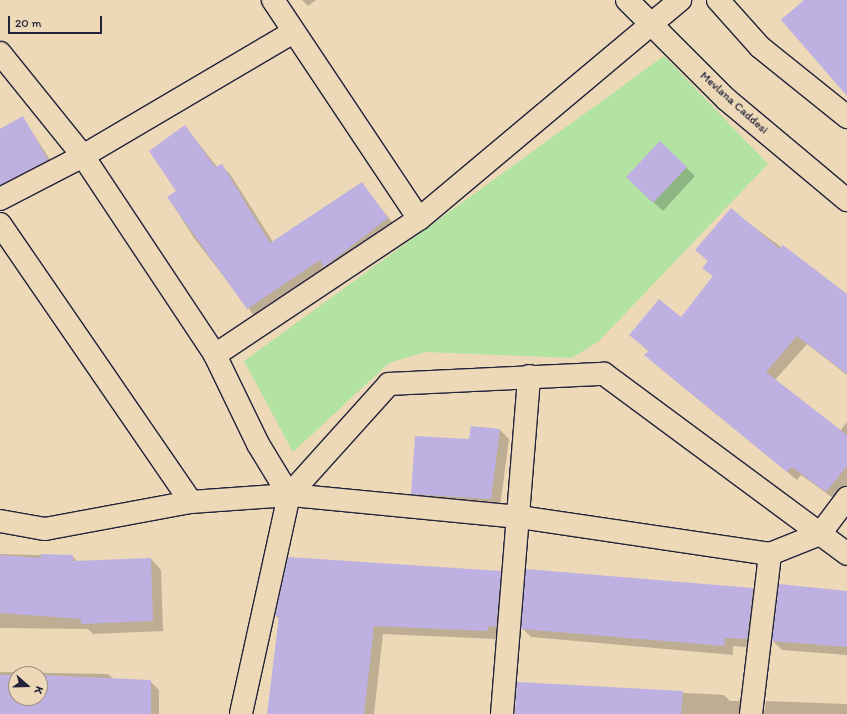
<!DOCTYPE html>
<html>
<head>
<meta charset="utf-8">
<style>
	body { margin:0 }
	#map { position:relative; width:847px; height:714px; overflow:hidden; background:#edd9b7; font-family:Itim,sans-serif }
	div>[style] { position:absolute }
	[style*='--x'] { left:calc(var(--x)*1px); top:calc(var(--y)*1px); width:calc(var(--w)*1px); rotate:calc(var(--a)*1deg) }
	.green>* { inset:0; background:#b2e3a3 }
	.shadow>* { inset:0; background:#0003 }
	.building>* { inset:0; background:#beb1e1 }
	.roads { filter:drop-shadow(1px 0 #22223b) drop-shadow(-1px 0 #22223b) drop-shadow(0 1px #22223b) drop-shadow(0 -1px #22223b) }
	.minor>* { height:22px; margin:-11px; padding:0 11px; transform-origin:11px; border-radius:11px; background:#edd9b7 }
	.secondary>* { height:22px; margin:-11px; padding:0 11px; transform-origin:11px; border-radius:11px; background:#edd9b7 }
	span { translate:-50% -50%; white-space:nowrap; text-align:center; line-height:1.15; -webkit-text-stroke:4px #edd9b7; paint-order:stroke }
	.street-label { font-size:12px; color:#22223b }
	.north { position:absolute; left:8px; top:666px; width:40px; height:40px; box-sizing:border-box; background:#edd9b7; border:1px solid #9c9085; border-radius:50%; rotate:110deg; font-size:11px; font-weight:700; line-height:16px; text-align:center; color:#22223b }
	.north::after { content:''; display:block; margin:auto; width:14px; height:18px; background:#22223b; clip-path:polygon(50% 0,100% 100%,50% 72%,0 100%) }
	.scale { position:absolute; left:8px; top:16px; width:94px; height:18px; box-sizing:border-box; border:2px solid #22223b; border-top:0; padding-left:5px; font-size:12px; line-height:14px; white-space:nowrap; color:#22223b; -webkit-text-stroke:3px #edd9b7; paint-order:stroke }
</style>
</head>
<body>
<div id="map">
	<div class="green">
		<i style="clip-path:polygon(664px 56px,768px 164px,599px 341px,572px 358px,426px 352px,389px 363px,293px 452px,244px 361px)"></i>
	</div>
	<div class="shadow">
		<i style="clip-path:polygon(302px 0,316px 0,308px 6px)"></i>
		<i style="clip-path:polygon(23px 118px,56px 169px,0 200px,0 130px)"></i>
		<i style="clip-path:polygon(185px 126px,217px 167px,221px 165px,230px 174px,273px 242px,361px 183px,396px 227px,256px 318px,194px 238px,168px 197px,177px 192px)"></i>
		<i style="clip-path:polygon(660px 143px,695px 176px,663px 211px,636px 186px)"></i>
		<i style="clip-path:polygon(731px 210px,847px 296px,847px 375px,807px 344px,775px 380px,840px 431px,847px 422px,847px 486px,836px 500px,801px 475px,797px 480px,655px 364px,646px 355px,649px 352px,631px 335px,681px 319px,714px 277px,704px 268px,709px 262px,697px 250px)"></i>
		<i style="clip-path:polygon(500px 430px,509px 439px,500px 507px,421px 503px,412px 494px,470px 441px)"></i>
		<i style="clip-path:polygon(0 554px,72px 556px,78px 562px,151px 559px,161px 570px,163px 631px,93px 634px,88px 629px,0 628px)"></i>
		<i style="clip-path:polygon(527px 570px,753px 589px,762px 598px,756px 648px,733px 646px,733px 655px,531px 637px,522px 628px)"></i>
		<i style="clip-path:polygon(500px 572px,510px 581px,505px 635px,497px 634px,496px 639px,383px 634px,374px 714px,268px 714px,279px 619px,276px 616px)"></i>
		<i style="clip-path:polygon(847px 592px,847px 655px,782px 650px,773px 641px)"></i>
		<i style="clip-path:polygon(evenodd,0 672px,108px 674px,116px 681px,150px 681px,159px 690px,159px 714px,0 714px,0 672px,16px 674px,40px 674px,40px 698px,16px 698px,16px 674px)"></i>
		<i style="clip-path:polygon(518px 684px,724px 695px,730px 701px,740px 701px,749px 714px,515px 714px)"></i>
		<i style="clip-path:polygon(766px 701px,847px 704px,847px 714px,764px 714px)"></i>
	</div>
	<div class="building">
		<i style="clip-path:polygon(804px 0,847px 0,847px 96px,781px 20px)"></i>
		<i style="clip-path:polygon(23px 116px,48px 160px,0 185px,0 129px)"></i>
		<i style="clip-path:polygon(185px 125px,215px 167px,222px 164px,270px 243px,362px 182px,388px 218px,324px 267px,320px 260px,247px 309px,167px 197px,176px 191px,149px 151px)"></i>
		<i style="clip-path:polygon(660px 141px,687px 167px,653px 203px,626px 177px)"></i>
		<i style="clip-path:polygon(731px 208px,780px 249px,783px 245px,847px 294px,847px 374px,797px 336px,766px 372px,847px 435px,847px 466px,826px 492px,792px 467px,787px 472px,644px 355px,649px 351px,629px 335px,659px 299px,681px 317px,713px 276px,702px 268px,708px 261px,695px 250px)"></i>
		<i style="clip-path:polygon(471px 426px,500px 429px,491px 499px,411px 494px,415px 436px,469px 439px)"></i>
		<i style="clip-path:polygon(41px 554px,73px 555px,73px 561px,151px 558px,153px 621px,81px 624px,81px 619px,0 613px,0 555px,41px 558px)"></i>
		<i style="clip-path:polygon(288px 557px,501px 571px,496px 627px,488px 626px,488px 631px,374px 626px,364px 714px,267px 714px,279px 616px,275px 616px)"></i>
		<i style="clip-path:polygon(526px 569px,753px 588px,747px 639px,725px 638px,724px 646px,521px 629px)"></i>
		<i style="clip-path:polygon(779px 584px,847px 591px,847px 647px,772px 641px)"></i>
		<i style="clip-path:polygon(0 675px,16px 675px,16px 698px,40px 698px,40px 675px,151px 680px,151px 714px,0 714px)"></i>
		<i style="clip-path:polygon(517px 682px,683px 691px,681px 714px,515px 714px)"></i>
	</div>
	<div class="roads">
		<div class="minor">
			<i style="--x:273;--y:0;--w:263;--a:56.3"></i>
			<i style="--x:0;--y:53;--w:132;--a:51.1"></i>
			<i style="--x:83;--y:156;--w:239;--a:56.4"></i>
			<i style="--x:215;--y:355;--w:99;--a:64.2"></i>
			<i style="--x:258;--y:444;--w:60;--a:58.7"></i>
			<i style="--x:289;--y:495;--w:224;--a:102.4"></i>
			<i style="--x:0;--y:199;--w:93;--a:-27.4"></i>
			<i style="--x:83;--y:156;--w:243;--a:-30.5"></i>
			<i style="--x:0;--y:224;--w:337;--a:55.5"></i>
			<i style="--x:215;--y:355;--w:245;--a:-33.7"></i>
			<i style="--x:419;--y:219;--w:341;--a:-40"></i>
			<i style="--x:847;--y:498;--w:45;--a:126.9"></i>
			<i style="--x:820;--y:534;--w:54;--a:158.2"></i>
			<i style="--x:770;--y:554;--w:254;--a:-171.6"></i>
			<i style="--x:519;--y:517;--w:231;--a:-174.5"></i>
			<i style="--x:289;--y:495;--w:149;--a:-48"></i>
			<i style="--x:389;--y:384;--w:215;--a:-2.7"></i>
			<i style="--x:604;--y:374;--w:302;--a:36.5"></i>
			<i style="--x:0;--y:521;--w:46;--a:10.1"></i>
			<i style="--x:45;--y:529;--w:148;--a:-10.5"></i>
			<i style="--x:191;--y:502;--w:98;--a:-4.1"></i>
			<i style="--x:502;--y:714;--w:339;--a:-85.4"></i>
			<i style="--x:751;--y:714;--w:161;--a:-83.2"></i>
		</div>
		<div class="secondary">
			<i style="--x:627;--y:0;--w:140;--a:45"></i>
			<i style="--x:726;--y:99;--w:158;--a:39.9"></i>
			<i style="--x:718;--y:0;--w:63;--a:48.2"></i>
			<i style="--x:760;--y:47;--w:112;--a:38.8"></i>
		</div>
	</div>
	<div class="street-label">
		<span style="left:734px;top:103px;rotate:42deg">Mevlana Caddesi</span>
	</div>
	<div class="north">K</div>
	<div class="scale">20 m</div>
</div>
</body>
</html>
